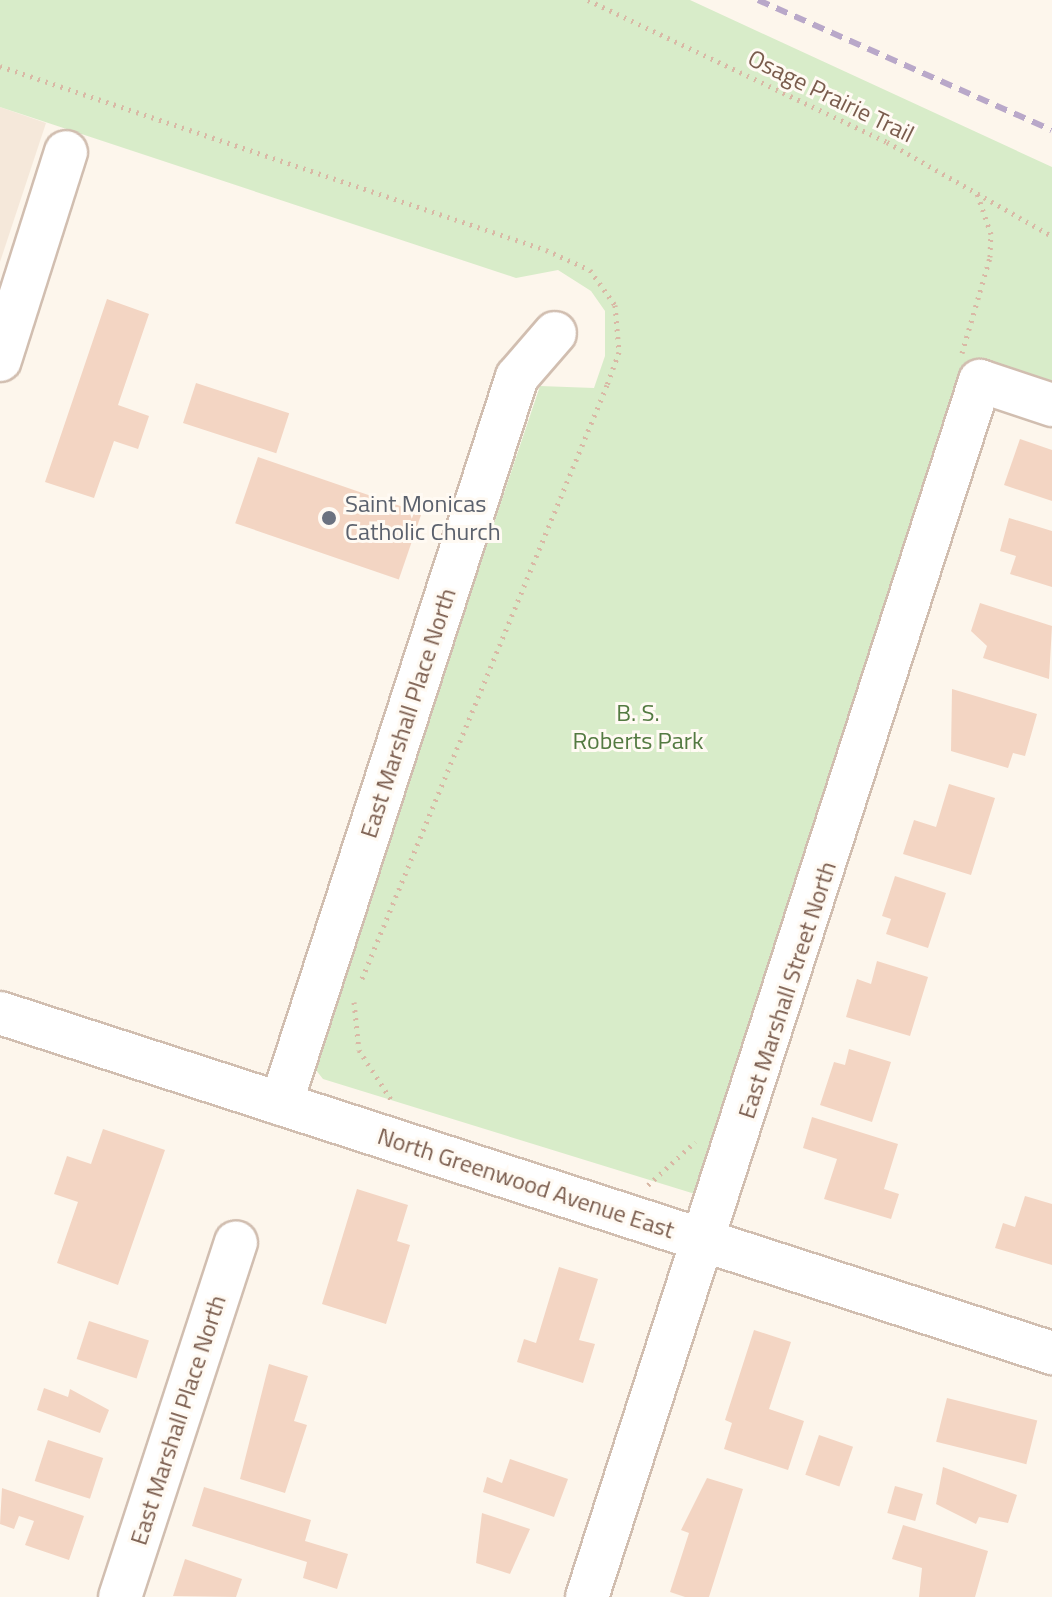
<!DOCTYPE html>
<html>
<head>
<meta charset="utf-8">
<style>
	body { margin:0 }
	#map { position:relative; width:1052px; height:1597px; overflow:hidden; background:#fdf6ec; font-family:"Titillium Web",sans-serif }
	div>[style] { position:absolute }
	.residential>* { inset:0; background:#f5e8da }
	.green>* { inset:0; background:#d8ecc9 }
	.building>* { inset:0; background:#f3d5c3; transform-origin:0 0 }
	.path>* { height:5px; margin-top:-2.5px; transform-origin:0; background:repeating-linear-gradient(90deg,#d9b8a5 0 2px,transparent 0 8px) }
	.roads { filter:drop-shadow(2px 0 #d1beb0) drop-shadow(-2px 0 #d1beb0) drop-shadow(0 2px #d1beb0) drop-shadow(0 -2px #d1beb0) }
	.minor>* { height:42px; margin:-21px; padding:0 21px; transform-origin:21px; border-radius:21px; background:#fff }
	.rail>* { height:6px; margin-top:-3px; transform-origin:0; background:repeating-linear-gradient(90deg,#b9a8c9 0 12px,transparent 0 20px) }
	.dots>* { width:22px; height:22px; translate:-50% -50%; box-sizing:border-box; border:4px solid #fffaf3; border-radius:50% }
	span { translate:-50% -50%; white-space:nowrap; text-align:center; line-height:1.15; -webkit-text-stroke:6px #fffaf3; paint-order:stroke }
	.street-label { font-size:24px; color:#7a5c4d }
	.worship-label { font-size:24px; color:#5b616d }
	.left { translate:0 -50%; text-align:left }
	.park-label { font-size:24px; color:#537a41 }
</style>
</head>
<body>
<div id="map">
	<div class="residential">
		<div style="clip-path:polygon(0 107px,46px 123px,0 262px)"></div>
	</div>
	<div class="green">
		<div style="clip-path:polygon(0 0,690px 0,1052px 167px,1052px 386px,972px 362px,695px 1194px,323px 1079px,312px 1065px,540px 386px,594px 388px,605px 356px,605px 311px,591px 291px,558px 270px,516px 278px,0 107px)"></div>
	</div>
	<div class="building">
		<div style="clip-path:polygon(107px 299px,149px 314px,118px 405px,149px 416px,138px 449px,114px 441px,94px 498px,45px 482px)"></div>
		<div style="left:196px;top:383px;width:98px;height:42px;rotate:18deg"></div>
		<div style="clip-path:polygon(1020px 439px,1052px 450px,1052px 501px,1004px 485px)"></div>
		<div style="left:258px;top:457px;width:173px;height:70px;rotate:19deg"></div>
		<div style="clip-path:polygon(1009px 518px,1052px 531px,1052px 587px,1010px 574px,1016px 556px,1000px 551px)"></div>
		<div style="clip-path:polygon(980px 603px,1052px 626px,1049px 679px,983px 658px,987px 646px,971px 631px)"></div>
		<div style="clip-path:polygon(952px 689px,1037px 714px,1025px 756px,1013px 753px,1008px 768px,951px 751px)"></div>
		<div style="clip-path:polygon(949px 784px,995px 798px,971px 875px,903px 854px,914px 820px,936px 827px)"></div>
		<div style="clip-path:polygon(895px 876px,946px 893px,928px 948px,886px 934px,891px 919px,882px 916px)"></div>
		<div style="clip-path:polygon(877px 961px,928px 977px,910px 1036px,846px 1017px,857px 979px,871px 984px)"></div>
		<div style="clip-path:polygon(849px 1049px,891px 1062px,872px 1122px,820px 1105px,834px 1062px,845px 1065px)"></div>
		<div style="clip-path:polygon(812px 1117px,898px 1144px,884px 1189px,899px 1194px,891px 1219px,824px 1199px,837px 1159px,803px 1148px)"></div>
		<div style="clip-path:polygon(103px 1129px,165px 1150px,118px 1285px,57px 1263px,78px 1202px,54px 1194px,67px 1156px,91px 1164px)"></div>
		<div style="clip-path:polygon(357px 1189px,408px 1205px,397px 1241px,410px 1245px,386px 1324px,322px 1304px)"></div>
		<div style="clip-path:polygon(1025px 1196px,1052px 1204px,1052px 1265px,995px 1248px,1003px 1223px,1015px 1227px)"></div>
		<div style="clip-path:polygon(559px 1267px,598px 1279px,579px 1340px,595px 1344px,583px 1383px,517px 1362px,524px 1339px,536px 1343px)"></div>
		<div style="left:89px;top:1321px;width:63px;height:40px;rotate:18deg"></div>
		<div style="clip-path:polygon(754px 1330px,791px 1342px,769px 1409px,804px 1421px,788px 1470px,724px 1449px,732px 1423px,725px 1420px)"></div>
		<div style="clip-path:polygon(269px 1364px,308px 1376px,294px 1421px,307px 1425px,285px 1493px,240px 1479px)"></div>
		<div style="clip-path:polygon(44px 1388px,68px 1397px,70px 1389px,109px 1410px,100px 1433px,37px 1410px)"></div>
		<div style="left:947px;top:1398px;width:93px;height:45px;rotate:14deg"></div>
		<div style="left:819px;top:1435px;width:36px;height:42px;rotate:19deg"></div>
		<div style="left:48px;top:1440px;width:58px;height:43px;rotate:18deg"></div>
		<div style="clip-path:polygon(510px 1459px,568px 1479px,554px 1517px,483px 1492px,487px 1477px,502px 1483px)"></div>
		<div style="clip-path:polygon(943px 1467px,1017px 1495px,1008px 1523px,979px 1517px,976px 1524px,936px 1504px)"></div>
		<div style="clip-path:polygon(707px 1478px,743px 1489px,709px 1597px,685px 1597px,670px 1592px,689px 1533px,681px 1530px)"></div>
		<div style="left:895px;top:1486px;width:29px;height:28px;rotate:16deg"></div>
		<div style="clip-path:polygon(204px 1487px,311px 1520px,305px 1541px,348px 1554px,337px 1589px,303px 1578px,307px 1562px,192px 1526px)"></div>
		<div style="clip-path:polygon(2px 1488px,84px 1516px,69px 1560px,25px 1545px,34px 1521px,19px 1516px,14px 1529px,0 1524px)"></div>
		<div style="clip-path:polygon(482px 1513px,530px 1529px,510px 1574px,476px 1563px)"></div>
		<div style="clip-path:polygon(903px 1525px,988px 1551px,975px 1597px,919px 1597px,922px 1568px,892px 1559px)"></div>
		<div style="clip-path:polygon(185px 1559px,242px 1579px,236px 1597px,173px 1596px)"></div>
	</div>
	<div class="path">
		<div style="left:588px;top:0;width:331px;rotate:25.4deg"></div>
		<div style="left:887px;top:142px;width:190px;rotate:29.7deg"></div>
		<div style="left:0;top:66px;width:576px;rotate:18.62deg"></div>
		<div style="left:546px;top:250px;width:48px;rotate:24.4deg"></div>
		<div style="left:590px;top:270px;width:43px;rotate:54.5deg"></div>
		<div style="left:615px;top:305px;width:47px;rotate:85.1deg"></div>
		<div style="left:619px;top:352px;width:35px;rotate:110deg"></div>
		<div style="left:607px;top:385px;width:645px;rotate:112.43deg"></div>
		<div style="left:962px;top:353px;width:100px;rotate:-73.7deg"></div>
		<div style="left:990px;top:257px;width:23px;rotate:-88deg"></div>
		<div style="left:991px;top:234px;width:43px;rotate:-108.9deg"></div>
		<div style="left:354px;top:1002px;width:48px;rotate:84.1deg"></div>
		<div style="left:359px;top:1050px;width:61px;rotate:57.1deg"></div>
		<div style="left:648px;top:1185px;width:64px;rotate:-42.5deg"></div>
	</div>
	<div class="roads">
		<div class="minor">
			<div style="left:0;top:360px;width:218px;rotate:-72.4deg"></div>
			<div style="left:0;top:1013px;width:1106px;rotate:17.91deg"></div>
			<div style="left:281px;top:1104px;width:764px;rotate:-72.02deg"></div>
			<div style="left:517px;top:377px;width:58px;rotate:-49.2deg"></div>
			<div style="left:120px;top:1597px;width:373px;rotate:-71.9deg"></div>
			<div style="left:587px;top:1597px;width:1278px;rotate:-72.09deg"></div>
			<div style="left:980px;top:381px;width:76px;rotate:18.4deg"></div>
		</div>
	</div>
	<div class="rail">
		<div style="left:758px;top:0;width:321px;rotate:23.9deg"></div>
	</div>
	<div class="dots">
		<div style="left:329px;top:518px;background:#6b7280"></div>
	</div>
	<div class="street-label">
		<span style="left:831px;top:96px;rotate:26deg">Osage Prairie Trail</span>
		<span style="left:408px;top:713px;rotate:-72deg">East Marshall Place North</span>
		<span style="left:787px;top:990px;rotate:-72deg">East Marshall Street North</span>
		<span style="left:526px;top:1183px;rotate:18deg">North Greenwood Avenue East</span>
		<span style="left:178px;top:1420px;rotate:-72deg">East Marshall Place North</span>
	</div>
	<div class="worship-label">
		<span class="left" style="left:345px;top:518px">Saint Monicas<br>Catholic Church</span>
	</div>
	<div class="park-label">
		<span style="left:638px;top:727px">B. S.<br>Roberts Park</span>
	</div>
</div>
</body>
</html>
